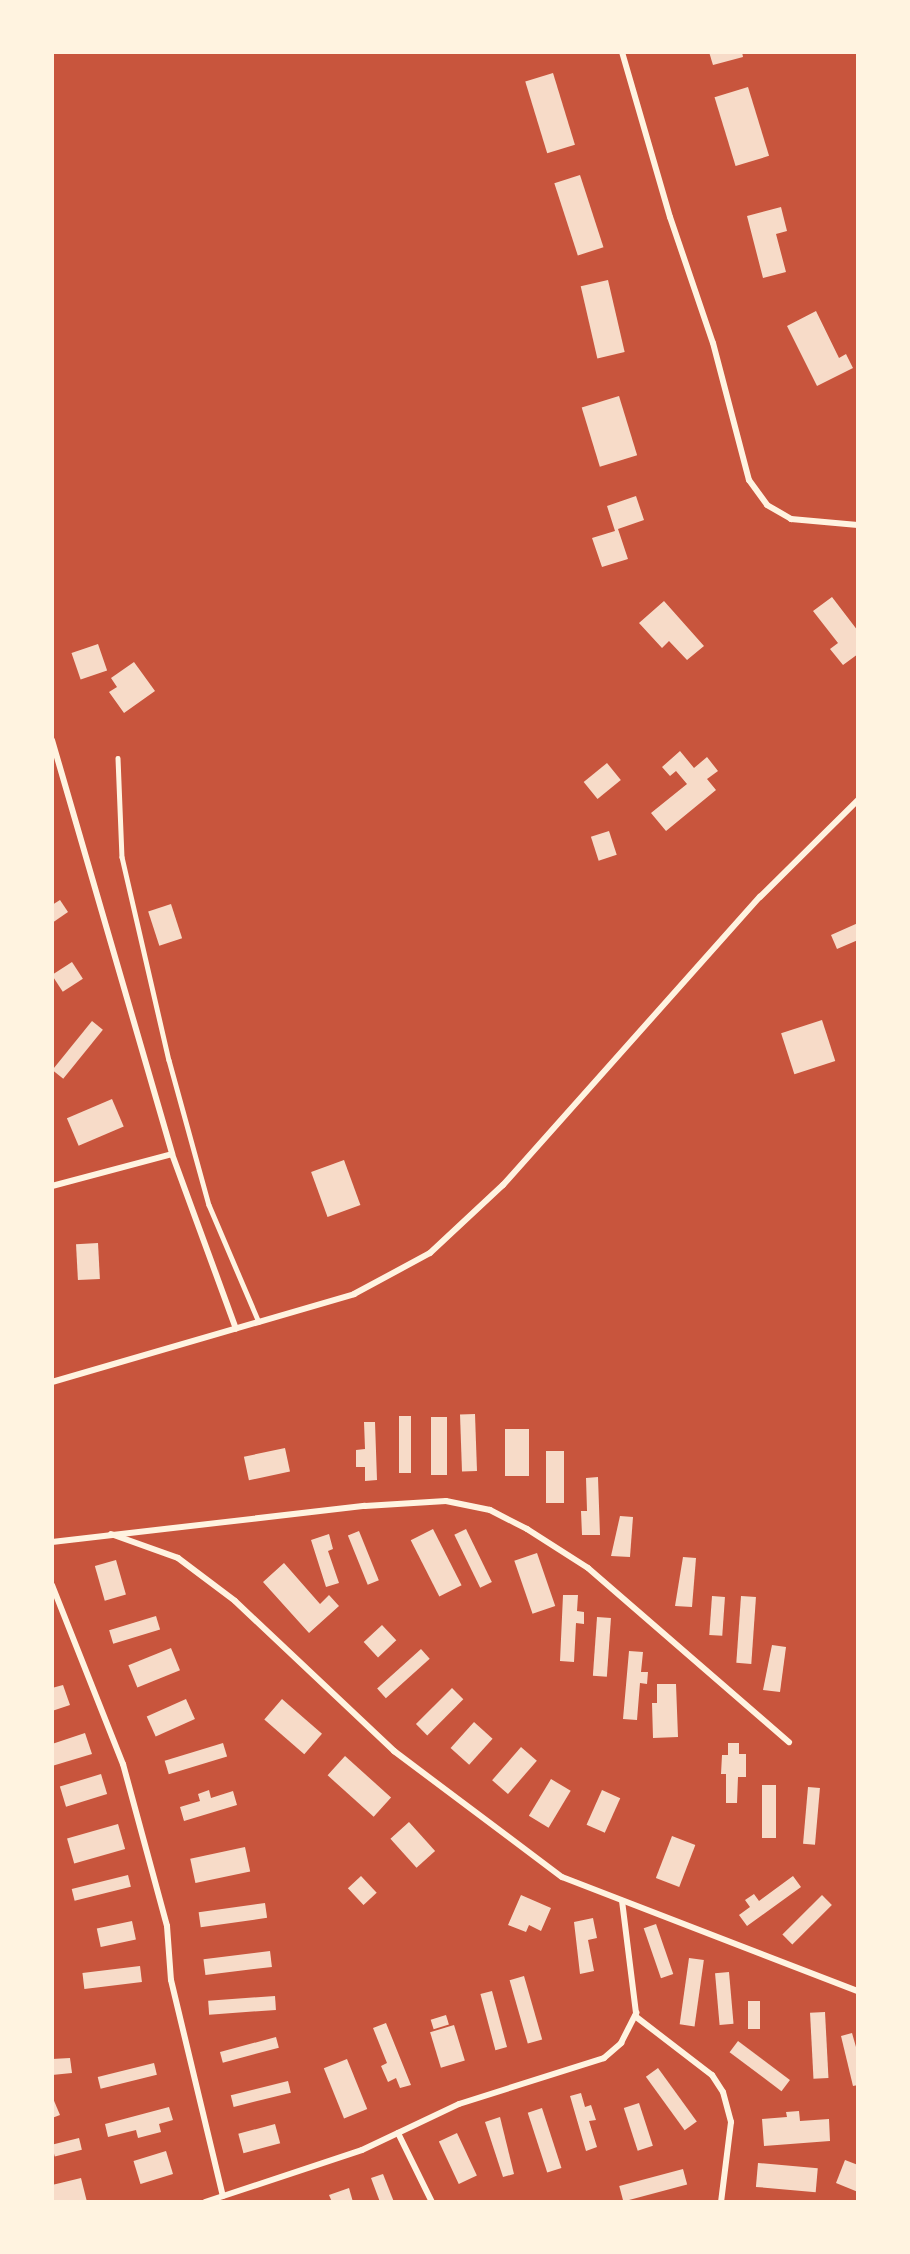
<!DOCTYPE html>
<html>
<head>
<meta charset="utf-8">
<style>
	body { margin:0 }
	#map { position:relative; width:910px; height:2254px; overflow:hidden; background:#c8553d; font-family:"Sofia Sans Condensed",sans-serif }
	div>[style] { position:absolute }
	.building>* { inset:0; background:#f7dbc8; transform-origin:0 0 }
	.service>* { height:4.5px; margin:-2.25px; padding:0 2.25px; transform-origin:2.25px; border-radius:2.25px; background:#fff3e0 }
	.minor>* { height:6px; margin:-3px; padding:0 3px; transform-origin:3px; border-radius:3px; background:#fff3e0 }
	span { translate:-50% -50%; white-space:nowrap; text-align:center; line-height:1.15; -webkit-text-stroke:6px #fff3e0; paint-order:stroke }
	.frame { position:absolute; inset:0; border:54px solid #fff3e0; pointer-events:none }
</style>
</head>
<body>
<div id="map">
	<div class="building">
		<div style="clip-path:polygon(709px 52px,742px 52px,743px 57px,713px 65px)"></div>
		<div style="left:553px;top:73px;width:75px;height:29px;rotate:73deg"></div>
		<div style="left:748px;top:87px;width:72px;height:35px;rotate:73deg"></div>
		<div style="left:580px;top:175px;width:76px;height:27px;rotate:72deg"></div>
		<div style="clip-path:polygon(781px 207px,787px 231px,776px 234px,786px 272px,763px 278px,747px 216px)"></div>
		<div style="left:608px;top:280px;width:74px;height:28px;rotate:77deg"></div>
		<div style="clip-path:polygon(816px 311px,839px 358px,846px 354px,853px 368px,817px 386px,787px 326px)"></div>
		<div style="left:619px;top:396px;width:62px;height:39px;rotate:73deg"></div>
		<div style="clip-path:polygon(636px 496px,644px 520px,618px 529px,628px 559px,602px 567px,592px 538px,615px 531px,607px 506px)"></div>
		<div style="clip-path:polygon(832px 597px,858px 631px,858px 654px,843px 665px,830px 649px,838px 643px,813px 611px)"></div>
		<div style="clip-path:polygon(664px 601px,704px 646px,687px 660px,669px 641px,662px 648px,639px 623px)"></div>
		<div style="left:98px;top:644px;width:28px;height:28px;rotate:71deg"></div>
		<div style="clip-path:polygon(134px 662px,155px 691px,124px 713px,109px 692px,117px 687px,111px 678px)"></div>
		<div style="clip-path:polygon(680px 751px,694px 768px,707px 757px,718px 771px,707px 779px,716px 790px,666px 831px,651px 813px,687px 784px,676px 771px,670px 776px,662px 767px)"></div>
		<div style="left:607px;top:763px;width:22px;height:30px;rotate:51deg"></div>
		<div style="left:609px;top:831px;width:25px;height:19px;rotate:72deg"></div>
		<div style="clip-path:polygon(60px 900px,68px 912px,52px 923px,52px 905px)"></div>
		<div style="left:171px;top:904px;width:36px;height:24px;rotate:72deg"></div>
		<div style="clip-path:polygon(858px 923px,858px 940px,837px 949px,831px 935px)"></div>
		<div style="left:72px;top:962px;width:20px;height:24px;rotate:57deg"></div>
		<div style="left:822px;top:1020px;width:43px;height:43px;rotate:72deg"></div>
		<div style="left:92px;top:1021px;width:14px;height:63px;rotate:39deg"></div>
		<div style="left:112px;top:1099px;width:30px;height:49px;rotate:67deg"></div>
		<div style="left:344px;top:1160px;width:48px;height:35px;rotate:70deg"></div>
		<div style="left:98px;top:1243px;width:36px;height:22px;rotate:87deg"></div>
		<div style="left:475px;top:1414px;width:57px;height:15px;rotate:88deg"></div>
		<div style="left:399px;top:1416px;width:12px;height:57px"></div>
		<div style="left:431px;top:1417px;width:16px;height:58px"></div>
		<div style="clip-path:polygon(364px 1422px,375px 1422px,377px 1480px,365px 1481px,365px 1467px,356px 1467px,356px 1450px,365px 1449px)"></div>
		<div style="left:505px;top:1429px;width:24px;height:47px"></div>
		<div style="left:285px;top:1448px;width:24px;height:42px;rotate:78deg"></div>
		<div style="left:546px;top:1451px;width:18px;height:52px"></div>
		<div style="clip-path:polygon(598px 1477px,600px 1535px,582px 1535px,581px 1511px,587px 1511px,586px 1478px)"></div>
		<div style="clip-path:polygon(620px 1516px,633px 1517px,630px 1557px,611px 1556px)"></div>
		<div style="left:433px;top:1529px;width:63px;height:25px;rotate:63deg"></div>
		<div style="left:466px;top:1529px;width:59px;height:13px;rotate:64deg"></div>
		<div style="left:359px;top:1531px;width:53px;height:12px;rotate:68deg"></div>
		<div style="clip-path:polygon(329px 1534px,333px 1549px,328px 1551px,339px 1583px,326px 1587px,311px 1540px)"></div>
		<div style="left:537px;top:1553px;width:56px;height:24px;rotate:71deg"></div>
		<div style="clip-path:polygon(683px 1557px,696px 1558px,692px 1607px,675px 1606px)"></div>
		<div style="left:116px;top:1560px;width:36px;height:22px;rotate:74deg"></div>
		<div style="clip-path:polygon(284px 1563px,320px 1604px,329px 1595px,339px 1606px,309px 1633px,263px 1582px)"></div>
		<div style="clip-path:polygon(563px 1595px,578px 1595px,577px 1611px,584px 1612px,584px 1624px,576px 1623px,574px 1662px,560px 1661px)"></div>
		<div style="left:712px;top:1596px;width:13px;height:39px;rotate:4deg"></div>
		<div style="left:741px;top:1596px;width:15px;height:67px;rotate:4deg"></div>
		<div style="left:156px;top:1616px;width:14px;height:49px;rotate:73deg"></div>
		<div style="left:597px;top:1617px;width:14px;height:59px;rotate:4deg"></div>
		<div style="left:382px;top:1625px;width:21px;height:25px;rotate:47deg"></div>
		<div style="clip-path:polygon(772px 1645px,786px 1647px,780px 1692px,763px 1690px)"></div>
		<div style="left:171px;top:1648px;width:24px;height:46px;rotate:68deg"></div>
		<div style="left:421px;top:1649px;width:13px;height:59px;rotate:48deg"></div>
		<div style="clip-path:polygon(629px 1651px,643px 1652px,641px 1672px,648px 1672px,647px 1684px,640px 1683px,637px 1720px,623px 1719px)"></div>
		<div style="clip-path:polygon(657px 1684px,676px 1684px,678px 1737px,653px 1738px,652px 1703px,657px 1703px)"></div>
		<div style="clip-path:polygon(63px 1685px,70px 1705px,52px 1711px,52px 1688px)"></div>
		<div style="left:452px;top:1688px;width:16px;height:51px;rotate:45deg"></div>
		<div style="left:186px;top:1699px;width:22px;height:43px;rotate:66deg"></div>
		<div style="left:282px;top:1699px;width:53px;height:27px;rotate:41deg"></div>
		<div style="left:474px;top:1722px;width:25px;height:35px;rotate:42deg"></div>
		<div style="clip-path:polygon(85px 1733px,92px 1754px,52px 1766px,52px 1744px)"></div>
		<div style="left:223px;top:1743px;width:14px;height:61px;rotate:73deg"></div>
		<div style="clip-path:polygon(728px 1743px,739px 1743px,739px 1754px,746px 1754px,746px 1777px,738px 1777px,737px 1803px,726px 1803px,726px 1774px,721px 1774px,722px 1755px,728px 1755px)"></div>
		<div style="left:521px;top:1747px;width:21px;height:44px;rotate:41deg"></div>
		<div style="left:345px;top:1756px;width:62px;height:26px;rotate:42deg"></div>
		<div style="left:101px;top:1774px;width:21px;height:43px;rotate:73deg"></div>
		<div style="left:551px;top:1779px;width:23px;height:43px;rotate:31deg"></div>
		<div style="left:762px;top:1785px;width:14px;height:53px"></div>
		<div style="left:808px;top:1787px;width:12px;height:57px;rotate:5deg"></div>
		<div style="clip-path:polygon(209px 1790px,211px 1798px,233px 1791px,237px 1805px,184px 1821px,180px 1807px,200px 1801px,198px 1794px)"></div>
		<div style="left:602px;top:1790px;width:20px;height:38px;rotate:24deg"></div>
		<div style="left:409px;top:1822px;width:39px;height:25px;rotate:48deg"></div>
		<div style="left:118px;top:1824px;width:26px;height:53px;rotate:74deg"></div>
		<div style="left:672px;top:1836px;width:25px;height:45px;rotate:21deg"></div>
		<div style="left:245px;top:1847px;width:25px;height:56px;rotate:78deg"></div>
		<div style="left:128px;top:1875px;width:12px;height:58px;rotate:76deg"></div>
		<div style="left:361px;top:1876px;width:23px;height:18px;rotate:47deg"></div>
		<div style="clip-path:polygon(793px 1876px,801px 1887px,747px 1926px,739px 1915px,750px 1907px,745px 1900px,754px 1894px,759px 1901px)"></div>
		<div style="clip-path:polygon(521px 1895px,551px 1908px,541px 1931px,529px 1925px,526px 1932px,508px 1925px)"></div>
		<div style="left:822px;top:1895px;width:14px;height:56px;rotate:45deg"></div>
		<div style="left:265px;top:1903px;width:15px;height:67px;rotate:82deg"></div>
		<div style="clip-path:polygon(593px 1918px,597px 1938px,588px 1940px,594px 1971px,580px 1974px,574px 1922px)"></div>
		<div style="left:132px;top:1921px;width:19px;height:36px;rotate:78deg"></div>
		<div style="left:656px;top:1924px;width:53px;height:13px;rotate:71deg"></div>
		<div style="left:270px;top:1951px;width:16px;height:67px;rotate:83deg"></div>
		<div style="left:689px;top:1958px;width:15px;height:67px;rotate:8deg"></div>
		<div style="left:140px;top:1966px;width:16px;height:58px;rotate:83deg"></div>
		<div style="left:729px;top:1972px;width:52px;height:14px;rotate:85deg"></div>
		<div style="left:524px;top:1976px;width:66px;height:15px;rotate:74deg"></div>
		<div style="left:492px;top:1991px;width:58px;height:12px;rotate:75deg"></div>
		<div style="left:275px;top:1996px;width:14px;height:67px;rotate:86deg"></div>
		<div style="left:748px;top:2001px;width:12px;height:28px"></div>
		<div style="left:825px;top:2012px;width:66px;height:15px;rotate:87deg"></div>
		<div style="left:446px;top:2015px;width:10px;height:16px;rotate:73deg"></div>
		<div style="clip-path:polygon(386px 2023px,411px 2085px,400px 2088px,396px 2078px,388px 2082px,381px 2066px,387px 2063px,373px 2028px)"></div>
		<div style="left:454px;top:2025px;width:37px;height:25px;rotate:73deg"></div>
		<div style="clip-path:polygon(852px 2033px,858px 2054px,858px 2085px,853px 2086px,841px 2036px)"></div>
		<div style="left:276px;top:2037px;width:11px;height:58px;rotate:75deg"></div>
		<div style="left:738px;top:2041px;width:65px;height:14px;rotate:37deg"></div>
		<div style="clip-path:polygon(70px 2058px,72px 2073px,52px 2075px,52px 2059px)"></div>
		<div style="left:347px;top:2059px;width:54px;height:25px;rotate:68deg"></div>
		<div style="left:154px;top:2063px;width:12px;height:58px;rotate:76deg"></div>
		<div style="left:658px;top:2068px;width:66px;height:15px;rotate:54deg"></div>
		<div style="left:288px;top:2081px;width:12px;height:59px;rotate:76deg"></div>
		<div style="clip-path:polygon(581px 2093px,585px 2107px,591px 2105px,596px 2120px,589px 2121px,597px 2147px,586px 2151px,570px 2096px)"></div>
		<div style="clip-path:polygon(52px 2096px,60px 2115px,52px 2118px)"></div>
		<div style="left:639px;top:2103px;width:45px;height:16px;rotate:72deg"></div>
		<div style="clip-path:polygon(169px 2107px,173px 2120px,159px 2124px,161px 2132px,138px 2138px,136px 2130px,108px 2137px,105px 2124px)"></div>
		<div style="left:542px;top:2108px;width:63px;height:15px;rotate:72deg"></div>
		<div style="clip-path:polygon(799px 2111px,800px 2121px,829px 2119px,830px 2141px,764px 2146px,762px 2119px,787px 2117px,786px 2112px)"></div>
		<div style="clip-path:polygon(500px 2117px,514px 2174px,503px 2177px,485px 2122px)"></div>
		<div style="left:275px;top:2124px;width:20px;height:38px;rotate:75deg"></div>
		<div style="left:457px;top:2133px;width:47px;height:20px;rotate:65deg"></div>
		<div style="left:79px;top:2138px;width:12px;height:28px;rotate:76deg"></div>
		<div style="left:166px;top:2151px;width:24px;height:34px;rotate:73deg"></div>
		<div style="clip-path:polygon(845px 2160px,858px 2165px,858px 2192px,836px 2183px)"></div>
		<div style="left:758px;top:2163px;width:60px;height:24px;rotate:5deg"></div>
		<div style="left:683px;top:2169px;width:16px;height:66px;rotate:75deg"></div>
		<div style="clip-path:polygon(383px 2174px,394px 2202px,380px 2202px,371px 2178px)"></div>
		<div style="clip-path:polygon(81px 2178px,87px 2202px,52px 2202px,52px 2185px)"></div>
		<div style="clip-path:polygon(349px 2188px,353px 2202px,332px 2202px,329px 2195px)"></div>
	</div>
	<div class="service">
		<div style="left:118px;top:758px;width:99px;rotate:87.7deg"></div>
		<div style="left:122px;top:857px;width:208px;rotate:77deg"></div>
		<div style="left:169px;top:1060px;width:150px;rotate:74.6deg"></div>
		<div style="left:209px;top:1205px;width:127px;rotate:66.9deg"></div>
	</div>
	<div class="minor">
		<div style="left:622px;top:52px;width:172px;rotate:73.8deg"></div>
		<div style="left:670px;top:217px;width:133px;rotate:71.2deg"></div>
		<div style="left:713px;top:343px;width:142px;rotate:75.3deg"></div>
		<div style="left:749px;top:480px;width:31px;rotate:54deg"></div>
		<div style="left:767px;top:505px;width:28px;rotate:30deg"></div>
		<div style="left:791px;top:519px;width:67px;rotate:5.1deg"></div>
		<div style="left:52px;top:740px;width:431px;rotate:73.8deg"></div>
		<div style="left:172px;top:1154px;width:186px;rotate:69.9deg"></div>
		<div style="left:52px;top:1186px;width:124px;rotate:-14.9deg"></div>
		<div style="left:52px;top:1382px;width:315px;rotate:-16.2deg"></div>
		<div style="left:354px;top:1294px;width:86px;rotate:-28.3deg"></div>
		<div style="left:430px;top:1253px;width:100px;rotate:-43deg"></div>
		<div style="left:503px;top:1185px;width:386px;rotate:-48.3deg"></div>
		<div style="left:760px;top:897px;width:138px;rotate:-44.7deg"></div>
		<div style="left:111px;top:1534px;width:71px;rotate:19.7deg"></div>
		<div style="left:178px;top:1558px;width:71px;rotate:37deg"></div>
		<div style="left:235px;top:1601px;width:219px;rotate:43.3deg"></div>
		<div style="left:394px;top:1751px;width:210px;rotate:36.9deg"></div>
		<div style="left:562px;top:1877px;width:317px;rotate:21.1deg"></div>
		<div style="left:52px;top:1542px;width:315px;rotate:-6.6deg"></div>
		<div style="left:365px;top:1506px;width:81px;rotate:-3.5deg"></div>
		<div style="left:446px;top:1501px;width:45px;rotate:11.6deg"></div>
		<div style="left:490px;top:1510px;width:42px;rotate:27.2deg"></div>
		<div style="left:527px;top:1529px;width:72px;rotate:32.6deg"></div>
		<div style="left:588px;top:1568px;width:266px;rotate:40.9deg"></div>
		<div style="left:52px;top:1585px;width:193px;rotate:68.4deg"></div>
		<div style="left:123px;top:1764px;width:168px;rotate:74.8deg"></div>
		<div style="left:167px;top:1926px;width:54px;rotate:85.8deg"></div>
		<div style="left:171px;top:1980px;width:222px;rotate:76.5deg"></div>
		<div style="left:635px;top:2016px;width:97px;rotate:37.5deg"></div>
		<div style="left:712px;top:2075px;width:20px;rotate:57deg"></div>
		<div style="left:723px;top:2092px;width:31px;rotate:75deg"></div>
		<div style="left:731px;top:2122px;width:81px;rotate:97.1deg"></div>
		<div style="left:398px;top:2133px;width:77px;rotate:63.8deg"></div>
		<div style="left:205px;top:2202px;width:165px;rotate:-18.3deg"></div>
		<div style="left:362px;top:2150px;width:107px;rotate:-25.4deg"></div>
		<div style="left:459px;top:2104px;width:152px;rotate:-17.6deg"></div>
		<div style="left:604px;top:2058px;width:23px;rotate:-41deg"></div>
		<div style="left:621px;top:2043px;width:34px;rotate:-63deg"></div>
		<div style="left:636px;top:2013px;width:113px;rotate:-97.1deg"></div>
	</div>
	<div class="frame"></div>
</div>
</body>
</html>
